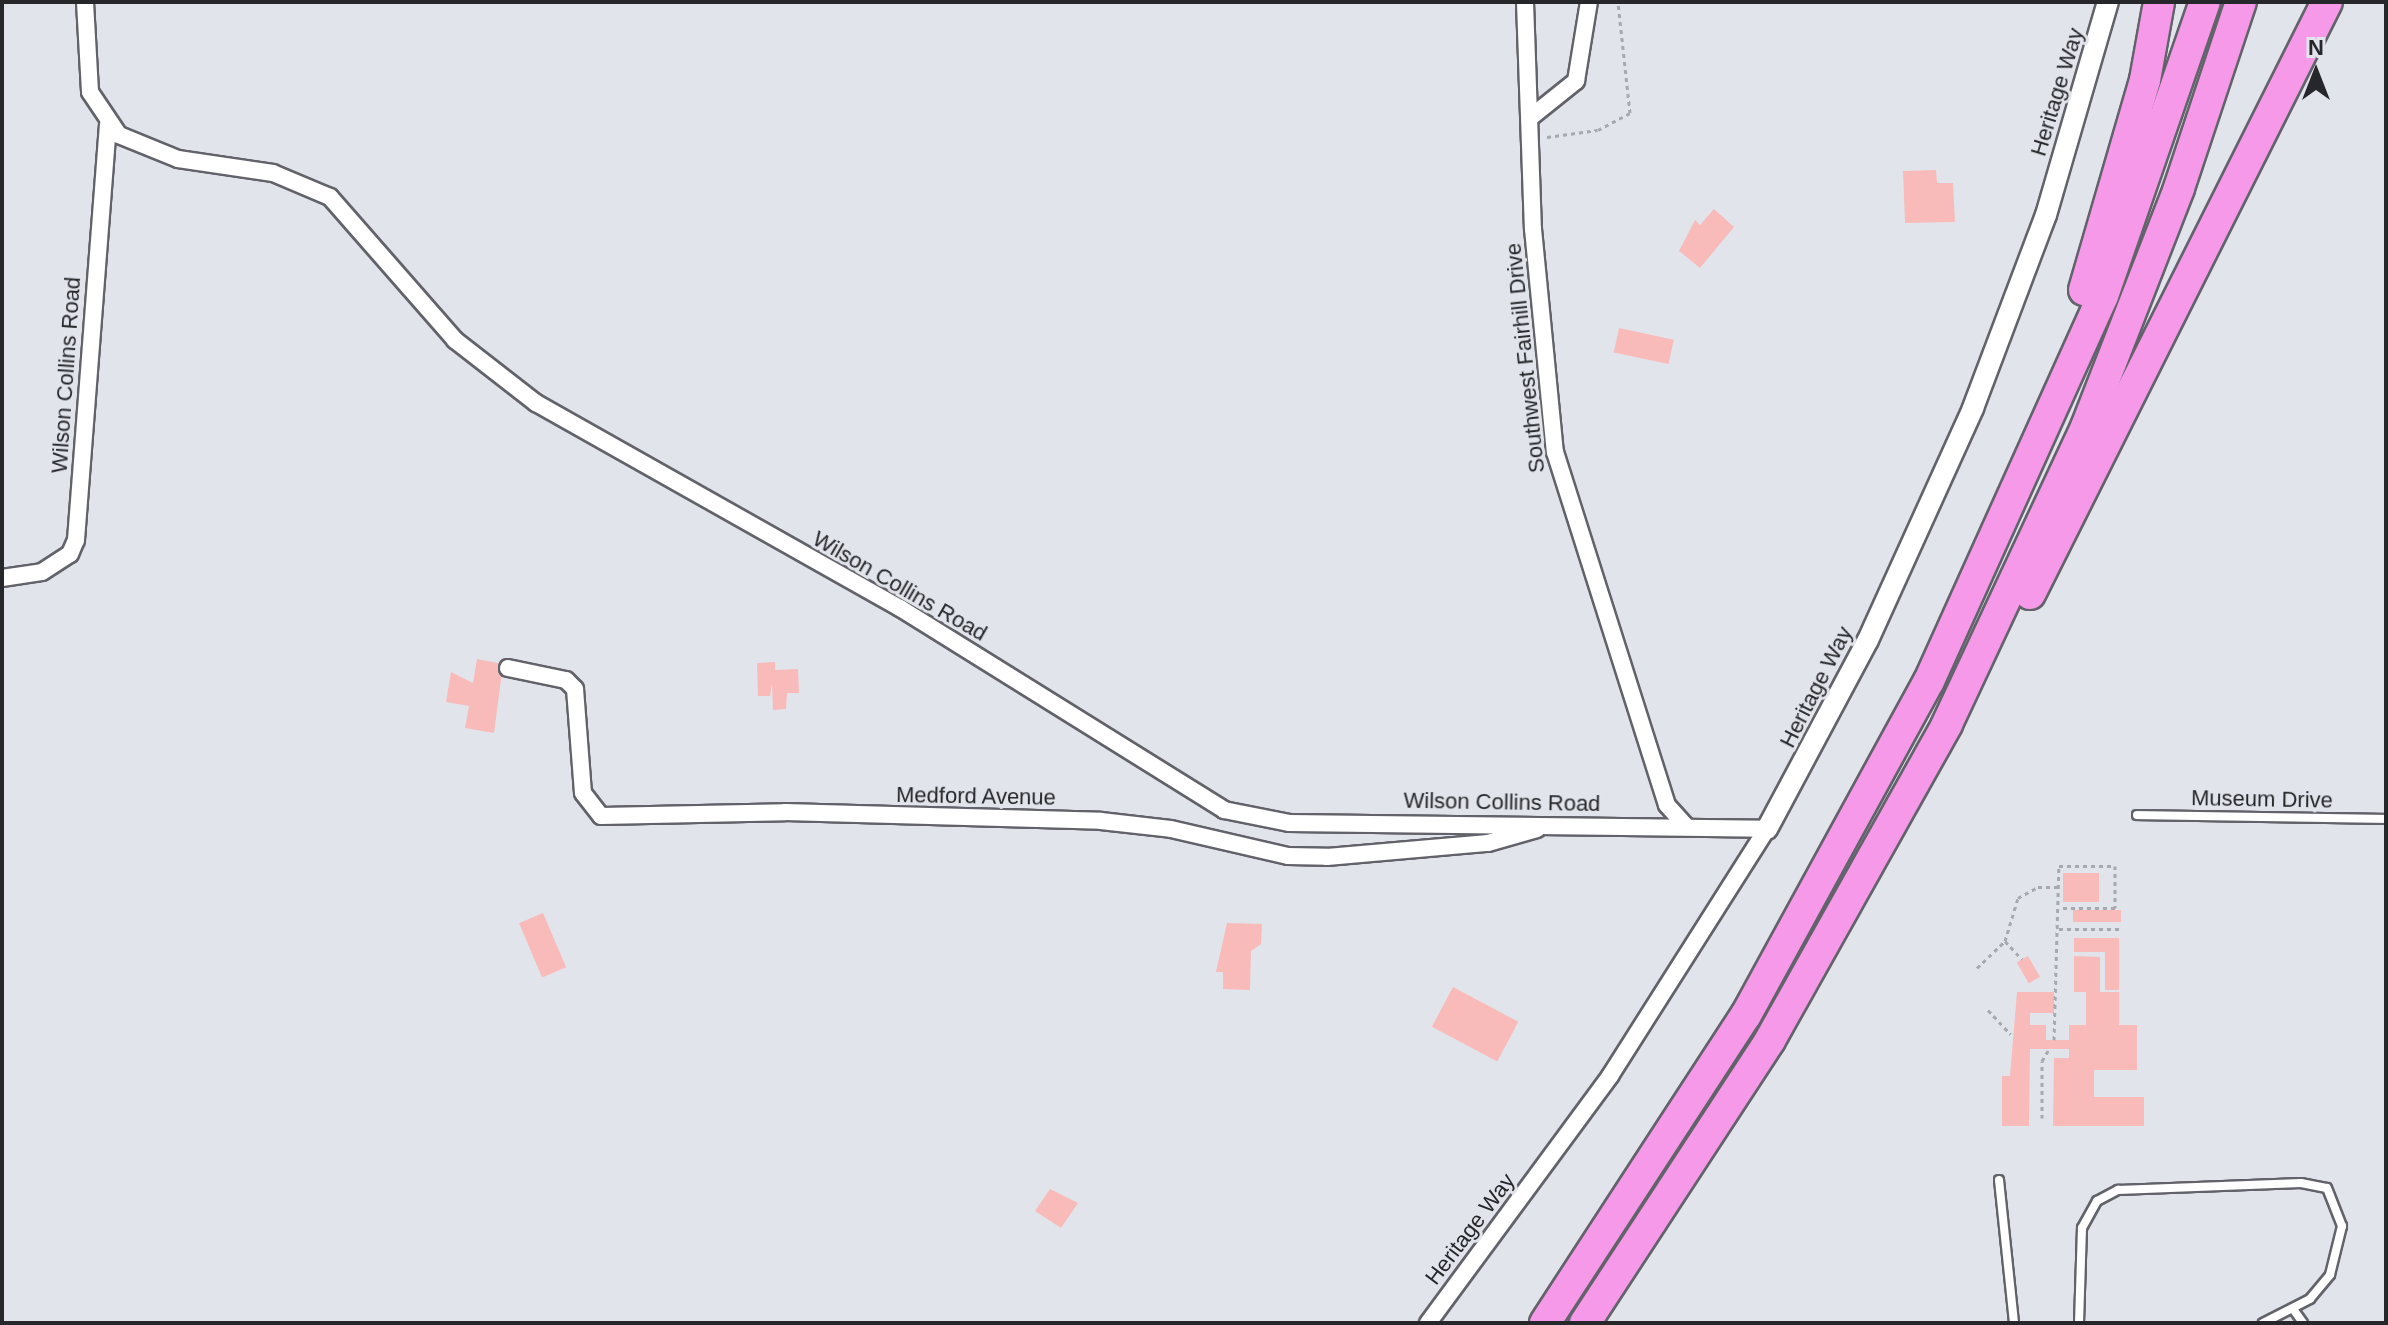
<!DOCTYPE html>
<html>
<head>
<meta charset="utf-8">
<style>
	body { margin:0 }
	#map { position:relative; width:2388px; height:1325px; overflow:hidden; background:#e2e4ec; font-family:Arial,sans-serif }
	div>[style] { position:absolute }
	.building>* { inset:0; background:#f8bbb9; transform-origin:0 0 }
	.path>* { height:3px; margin-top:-1.5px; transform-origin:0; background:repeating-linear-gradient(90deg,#a7a9af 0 4px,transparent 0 8px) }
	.roads { filter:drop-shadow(2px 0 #62636a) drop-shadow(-2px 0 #62636a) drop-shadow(0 2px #62636a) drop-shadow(0 -2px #62636a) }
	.service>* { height:8px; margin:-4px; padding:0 4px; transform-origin:4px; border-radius:4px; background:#fff }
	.minor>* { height:16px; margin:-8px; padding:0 8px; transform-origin:8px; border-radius:8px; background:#fff }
	.tertiary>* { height:20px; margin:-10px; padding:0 10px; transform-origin:10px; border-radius:10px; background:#fff }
	.motorway>* { height:30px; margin:-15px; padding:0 15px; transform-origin:15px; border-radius:15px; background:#f699e9 }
	span { translate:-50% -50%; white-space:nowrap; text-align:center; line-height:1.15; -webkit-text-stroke:6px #e2e4ec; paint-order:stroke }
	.street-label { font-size:22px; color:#26272a }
	.frame { position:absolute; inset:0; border:4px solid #26272a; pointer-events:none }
	.north { position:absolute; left:2276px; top:32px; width:80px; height:80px; -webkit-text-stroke:6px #e2e4ec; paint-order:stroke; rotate:0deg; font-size:22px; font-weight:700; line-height:32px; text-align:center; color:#26272a }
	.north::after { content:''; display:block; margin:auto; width:28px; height:36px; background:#26272a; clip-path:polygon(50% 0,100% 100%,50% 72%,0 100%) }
</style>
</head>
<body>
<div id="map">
	<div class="building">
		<div style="clip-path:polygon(1936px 170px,1937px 183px,1953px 183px,1955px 222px,1905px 223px,1903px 171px)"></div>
		<div style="clip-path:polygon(1714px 209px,1734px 227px,1700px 268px,1679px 251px,1695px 220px,1700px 225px)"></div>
		<div style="left:1619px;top:328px;width:56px;height:25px;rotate:12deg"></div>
		<div style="clip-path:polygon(477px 659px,503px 664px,494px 733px,465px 728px,469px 706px,446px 702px,451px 672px,473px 683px)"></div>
		<div style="clip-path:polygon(775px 662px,775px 670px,798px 669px,799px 693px,787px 693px,786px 709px,773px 710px,772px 683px,770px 696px,758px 696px,757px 663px)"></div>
		<div style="left:2063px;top:873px;width:36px;height:29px"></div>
		<div style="left:2121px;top:910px;width:12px;height:48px;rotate:90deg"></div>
		<div style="left:543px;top:913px;width:59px;height:26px;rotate:67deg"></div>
		<div style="clip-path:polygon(1227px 923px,1262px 924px,1261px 944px,1251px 951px,1250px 990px,1223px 989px,1223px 972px,1216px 972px)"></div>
		<div style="clip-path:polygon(2074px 938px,2119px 938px,2119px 990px,2105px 990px,2105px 952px,2074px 952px)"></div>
		<div style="left:2028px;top:956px;width:24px;height:13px;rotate:60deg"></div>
		<div style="clip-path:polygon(2074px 956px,2100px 957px,2100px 992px,2119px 992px,2119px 1025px,2137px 1025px,2137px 1070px,2094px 1070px,2094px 1097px,2144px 1097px,2144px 1126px,2053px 1126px,2054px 1058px,2069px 1058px,2069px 1049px,2030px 1049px,2029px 1126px,2002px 1126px,2002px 1076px,2010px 1076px,2017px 992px,2054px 992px,2054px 1013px,2030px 1013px,2030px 1025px,2046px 1025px,2046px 1040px,2069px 1040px,2069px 1025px,2086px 1025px,2086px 992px,2074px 992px)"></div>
		<div style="left:1453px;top:987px;width:74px;height:45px;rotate:28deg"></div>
		<div style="clip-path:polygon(1050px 1189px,1078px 1203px,1061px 1228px,1035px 1211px)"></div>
	</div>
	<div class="path">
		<div style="left:1547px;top:137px;width:51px;rotate:-7.8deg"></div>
		<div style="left:1598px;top:130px;width:36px;rotate:-28deg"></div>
		<div style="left:1630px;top:113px;width:112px;rotate:-96.2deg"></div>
		<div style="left:2059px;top:929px;width:61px"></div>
		<div style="left:2005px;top:941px;width:25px;rotate:47deg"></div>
		<div style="left:1977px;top:968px;width:39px;rotate:-44deg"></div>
		<div style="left:2005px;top:941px;width:45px;rotate:-73.2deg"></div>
		<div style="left:2018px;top:898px;width:23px;rotate:-29deg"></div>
		<div style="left:2038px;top:887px;width:21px"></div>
		<div style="left:1988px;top:1010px;width:33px;rotate:47deg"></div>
		<div style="left:2054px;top:1040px;width:174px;rotate:-88.4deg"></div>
		<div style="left:2059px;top:866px;width:56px"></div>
		<div style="left:2115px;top:866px;width:42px;rotate:90deg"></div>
		<div style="left:2115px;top:908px;width:56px;rotate:180deg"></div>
		<div style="left:2042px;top:1118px;width:57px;rotate:-90deg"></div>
		<div style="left:2042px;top:1061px;width:14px;rotate:-60deg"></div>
	</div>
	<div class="roads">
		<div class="service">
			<div style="left:2137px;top:815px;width:249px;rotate:0.9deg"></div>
			<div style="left:1999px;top:1180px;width:144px;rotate:84deg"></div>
			<div style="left:2293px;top:1309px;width:17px;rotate:54deg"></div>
			<div style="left:2079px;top:1323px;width:95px;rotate:-88.2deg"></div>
			<div style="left:2082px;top:1228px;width:31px;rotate:-61deg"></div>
			<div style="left:2097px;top:1201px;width:24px;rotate:-28deg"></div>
			<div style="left:2118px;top:1190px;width:183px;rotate:-2.2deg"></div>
			<div style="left:2301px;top:1183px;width:26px;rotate:11deg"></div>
			<div style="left:2327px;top:1188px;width:41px;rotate:68.5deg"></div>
			<div style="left:2342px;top:1226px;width:50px;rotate:103.8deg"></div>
			<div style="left:2330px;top:1275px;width:31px;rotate:130deg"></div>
			<div style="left:2310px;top:1299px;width:53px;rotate:152.9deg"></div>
		</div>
		<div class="minor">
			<div style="left:85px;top:2px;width:90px;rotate:86.8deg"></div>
			<div style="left:90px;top:92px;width:52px;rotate:56deg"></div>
			<div style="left:119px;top:135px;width:64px;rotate:22.1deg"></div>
			<div style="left:178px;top:159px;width:96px;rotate:8.4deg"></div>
			<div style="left:273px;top:173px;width:62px;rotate:22.8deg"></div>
			<div style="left:330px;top:197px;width:190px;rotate:48.8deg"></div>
			<div style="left:455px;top:340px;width:103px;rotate:37.9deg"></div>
			<div style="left:536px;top:403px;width:418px;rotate:29.4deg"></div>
			<div style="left:900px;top:608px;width:382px;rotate:31.9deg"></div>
			<div style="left:1224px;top:810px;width:66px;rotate:11.3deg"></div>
			<div style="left:1289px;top:823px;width:478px;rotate:0.7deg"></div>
			<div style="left:1525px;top:2px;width:227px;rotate:88deg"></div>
			<div style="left:1533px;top:229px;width:224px;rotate:84.4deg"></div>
			<div style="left:1555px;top:452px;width:370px;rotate:72.4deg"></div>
			<div style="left:1667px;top:805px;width:30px;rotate:48deg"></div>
			<div style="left:1531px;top:117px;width:58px;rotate:-38.7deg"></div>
			<div style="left:1576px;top:81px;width:80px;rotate:-80.7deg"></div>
			<div style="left:2px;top:578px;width:40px;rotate:-8.5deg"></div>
			<div style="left:42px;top:572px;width:33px;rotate:-33deg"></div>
			<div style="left:70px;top:554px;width:15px;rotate:-67deg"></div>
			<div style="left:76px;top:540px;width:417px;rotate:-85.6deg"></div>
			<div style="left:508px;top:668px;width:59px;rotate:11.7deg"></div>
			<div style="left:566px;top:680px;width:13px;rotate:45deg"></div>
			<div style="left:575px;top:689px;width:104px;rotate:85.6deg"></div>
			<div style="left:583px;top:793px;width:29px;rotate:52deg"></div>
			<div style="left:601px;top:816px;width:184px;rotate:-1.2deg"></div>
			<div style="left:785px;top:812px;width:316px;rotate:1.6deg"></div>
			<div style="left:1101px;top:821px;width:70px;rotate:6.5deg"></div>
			<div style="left:1171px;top:829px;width:120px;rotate:13deg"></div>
			<div style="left:1288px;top:856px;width:39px;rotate:1deg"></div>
			<div style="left:1327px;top:857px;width:162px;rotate:-5deg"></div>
			<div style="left:1488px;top:843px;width:51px;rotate:-15.9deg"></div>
			<div style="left:1428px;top:1323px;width:307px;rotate:-53.6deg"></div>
			<div style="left:1610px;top:1076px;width:293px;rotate:-57.6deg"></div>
		</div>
		<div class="tertiary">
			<div style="left:1767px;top:829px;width:214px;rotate:-61.9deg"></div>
			<div style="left:1868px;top:640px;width:255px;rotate:-65.6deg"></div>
			<div style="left:1973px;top:408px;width:206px;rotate:-69.3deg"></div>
			<div style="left:2046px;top:215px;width:222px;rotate:-73.8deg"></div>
		</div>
		<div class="motorway">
			<div style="left:2084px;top:290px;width:219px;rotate:-73.8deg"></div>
			<div style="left:2145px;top:80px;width:79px;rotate:-79.8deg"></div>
			<div style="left:2030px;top:594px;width:662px;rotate:-63.36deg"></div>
			<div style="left:1545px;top:1323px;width:368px;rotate:-56.9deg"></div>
			<div style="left:1746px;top:1015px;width:381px;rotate:-61.3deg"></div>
			<div style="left:1929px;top:681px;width:422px;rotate:-65.7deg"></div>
			<div style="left:2103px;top:296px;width:311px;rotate:-70.9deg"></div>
			<div style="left:1585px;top:1323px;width:338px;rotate:-56.8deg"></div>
			<div style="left:1770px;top:1040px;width:362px;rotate:-60.7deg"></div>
			<div style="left:1947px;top:724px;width:328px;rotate:-64.9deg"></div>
			<div style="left:2086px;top:427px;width:256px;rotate:-68.7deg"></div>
			<div style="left:2179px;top:188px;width:196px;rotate:-71.6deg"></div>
		</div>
	</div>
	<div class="street-label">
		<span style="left:2057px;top:92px;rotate:-73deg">Heritage Way</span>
		<span style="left:1525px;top:358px;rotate:-96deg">Southwest Fairhill Drive</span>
		<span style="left:66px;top:375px;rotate:-86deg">Wilson Collins Road</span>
		<span style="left:900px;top:586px;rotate:30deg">Wilson Collins Road</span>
		<span style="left:1816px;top:687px;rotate:-63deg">Heritage Way</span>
		<span style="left:976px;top:796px;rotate:1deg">Medford Avenue</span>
		<span style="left:2262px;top:799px;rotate:1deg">Museum Drive</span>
		<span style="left:1502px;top:802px;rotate:1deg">Wilson Collins Road</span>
		<span style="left:1470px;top:1229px;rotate:-53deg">Heritage Way</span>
	</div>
	<div class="frame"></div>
	<div class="north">N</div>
</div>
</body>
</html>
